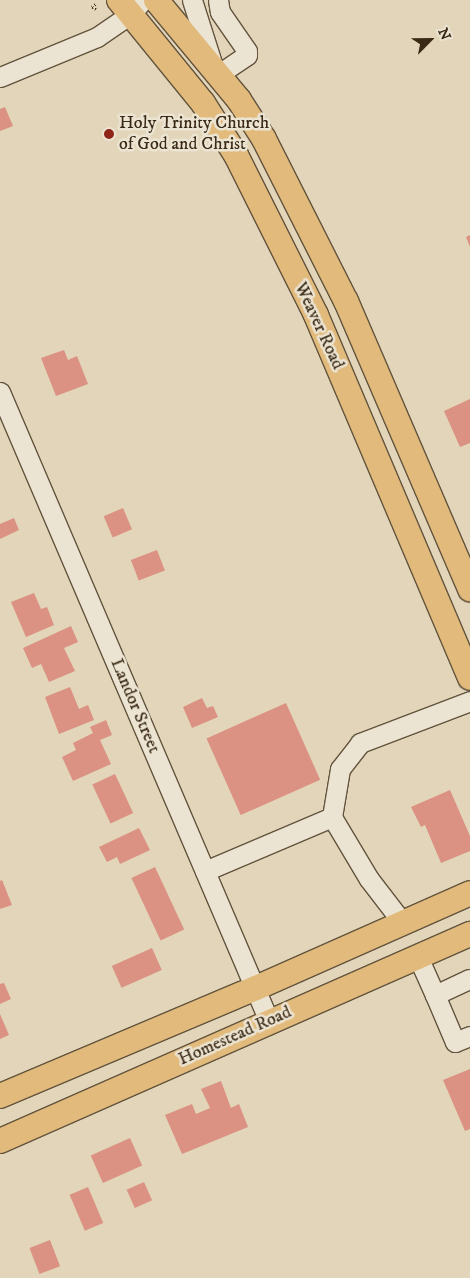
<!DOCTYPE html>
<html>
<head>
<meta charset="utf-8">
<style>
	body { margin:0 }
	#map { position:relative; width:470px; height:1278px; overflow:hidden; background:#e2d5b9; font-family:"IM FELL DW Pica",serif }
	div>[style] { position:absolute }
	.building>* { inset:0; background:#db9282; transform-origin:0 0 }
	.path>* { height:3px; margin-top:-1.5px; transform-origin:0; background:repeating-linear-gradient(90deg,#392915 0 1px,transparent 0 3.5px) }
	.roads { filter:drop-shadow(1px 0 #63543e) drop-shadow(-1px 0 #63543e) drop-shadow(0 1px #63543e) drop-shadow(0 -1px #63543e) }
	.minor>* { height:19px; margin:-9.5px; padding:0 9.5px; transform-origin:9.5px; border-radius:9.5px; background:#ece4d2 }
	.major>* { height:24px; margin:-12px; padding:0 12px; transform-origin:12px; border-radius:12px; background:#e1ba7c }
	.dots>* { width:14px; height:14px; translate:-50% -50%; box-sizing:border-box; border:2px solid #ece4d2; border-radius:50% }
	span { translate:-50% -50%; white-space:nowrap; text-align:center; line-height:1.15; -webkit-text-stroke:5px #ece4d2; paint-order:stroke }
	.poi-label { font-size:18px; color:#392915 }
	.left { translate:0 -50%; text-align:left }
	.street-label { font-size:18px; color:#392915 }
	.north { position:absolute; left:405px; top:15px; width:50px; height:50px; -webkit-text-stroke:4px #ece4d2; paint-order:stroke; rotate:67deg; font-size:14px; font-weight:700; line-height:20px; text-align:center; color:#392915 }
	.north::after { content:''; display:block; margin:auto; width:18px; height:22px; background:#392915; clip-path:polygon(50% 0,100% 100%,50% 72%,0 100%) }
</style>
</head>
<body>
<div id="map">
	<div class="building">
		<div style="clip-path:polygon(5px 107px,13px 126px,0 131px,0 109px)"></div>
		<div style="clip-path:polygon(470px 235px,470px 247px,466px 237px)"></div>
		<div style="clip-path:polygon(64px 350px,68px 360px,77px 356px,88px 384px,56px 396px,41px 358px)"></div>
		<div style="clip-path:polygon(470px 399px,470px 443px,460px 447px,444px 411px)"></div>
		<div style="left:123px;top:508px;width:23px;height:21px;rotate:67deg"></div>
		<div style="clip-path:polygon(14px 518px,19px 530px,0 539px,0 524px)"></div>
		<div style="left:157px;top:550px;width:22px;height:28px;rotate:69deg"></div>
		<div style="clip-path:polygon(34px 593px,41px 609px,47px 607px,54px 625px,26px 637px,11px 602px)"></div>
		<div style="clip-path:polygon(71px 626px,78px 642px,64px 648px,75px 671px,49px 682px,41px 664px,32px 668px,23px 648px)"></div>
		<div style="clip-path:polygon(70px 687px,79px 709px,88px 705px,94px 720px,59px 734px,45px 697px)"></div>
		<div style="clip-path:polygon(202px 698px,207px 708px,213px 706px,218px 717px,192px 728px,183px 707px)"></div>
		<div style="left:286px;top:703px;width:84px;height:87px;rotate:66deg"></div>
		<div style="clip-path:polygon(106px 720px,112px 735px,100px 740px,111px 764px,73px 781px,62px 757px,76px 750px,73px 743px,93px 733px,90px 727px)"></div>
		<div style="left:115px;top:774px;width:43px;height:25px;rotate:65deg"></div>
		<div style="clip-path:polygon(450px 790px,470px 836px,470px 851px,441px 863px,425px 825px,421px 827px,411px 807px)"></div>
		<div style="clip-path:polygon(139px 828px,150px 850px,120px 864px,117px 857px,107px 862px,99px 847px)"></div>
		<div style="left:155px;top:867px;width:69px;height:26px;rotate:65deg"></div>
		<div style="clip-path:polygon(2px 880px,12px 905px,0 909px,0 881px)"></div>
		<div style="left:152px;top:948px;width:24px;height:44px;rotate:66deg"></div>
		<div style="clip-path:polygon(4px 983px,11px 999px,0 1004px,0 984px)"></div>
		<div style="clip-path:polygon(0 1014px,9px 1035px,0 1039px)"></div>
		<div style="clip-path:polygon(470px 1069px,470px 1129px,465px 1131px,443px 1080px)"></div>
		<div style="clip-path:polygon(221px 1081px,231px 1108px,239px 1104px,248px 1127px,182px 1154px,165px 1115px,192px 1104px,196px 1114px,210px 1108px,201px 1089px)"></div>
		<div style="left:130px;top:1138px;width:30px;height:43px;rotate:66deg"></div>
		<div style="left:144px;top:1182px;width:20px;height:19px;rotate:66deg"></div>
		<div style="left:88px;top:1187px;width:39px;height:20px;rotate:67deg"></div>
		<div style="left:50px;top:1240px;width:28px;height:22px;rotate:69deg"></div>
	</div>
	<div class="path">
		<div style="left:96px;top:9px;width:4px;rotate:-153deg"></div>
		<div style="left:92px;top:7px;width:5px;rotate:-37deg"></div>
	</div>
	<div class="roads">
		<div class="minor">
			<div style="left:192px;top:0;width:66px;rotate:72.4deg"></div>
			<div style="left:218px;top:0;width:12px;rotate:81deg"></div>
			<div style="left:220px;top:12px;width:47px;rotate:55.3deg"></div>
			<div style="left:247px;top:51px;width:4px;rotate:90deg"></div>
			<div style="left:247px;top:55px;width:34px;rotate:146deg"></div>
			<div style="left:0;top:77px;width:105px;rotate:-22.4deg"></div>
			<div style="left:97px;top:37px;width:42px;rotate:-34.4deg"></div>
			<div style="left:132px;top:13px;width:17px;rotate:-50deg"></div>
			<div style="left:0;top:392px;width:684px;rotate:66.85deg"></div>
			<div style="left:332px;top:817px;width:72px;rotate:59.2deg"></div>
			<div style="left:369px;top:879px;width:54px;rotate:52.5deg"></div>
			<div style="left:205px;top:871px;width:138px;rotate:-23deg"></div>
			<div style="left:332px;top:817px;width:49px;rotate:-80.5deg"></div>
			<div style="left:340px;top:769px;width:33px;rotate:-52deg"></div>
			<div style="left:360px;top:743px;width:118px;rotate:-20.9deg"></div>
			<div style="left:418px;top:957px;width:42px;rotate:65.9deg"></div>
			<div style="left:435px;top:995px;width:38px;rotate:-25deg"></div>
			<div style="left:435px;top:995px;width:51px;rotate:66.9deg"></div>
			<div style="left:455px;top:1042px;width:16px;rotate:-22deg"></div>
		</div>
		<div class="major">
			<div style="left:119px;top:0;width:133px;rotate:50.8deg"></div>
			<div style="left:203px;top:103px;width:62px;rotate:57.6deg"></div>
			<div style="left:236px;top:155px;width:179px;rotate:63.4deg"></div>
			<div style="left:316px;top:315px;width:394px;rotate:67deg"></div>
			<div style="left:156px;top:0;width:130px;rotate:50.3deg"></div>
			<div style="left:239px;top:100px;width:46px;rotate:57.3deg"></div>
			<div style="left:264px;top:139px;width:182px;rotate:63.2deg"></div>
			<div style="left:346px;top:301px;width:314px;rotate:66.7deg"></div>
			<div style="left:0;top:1096px;width:278px;rotate:-22.9deg"></div>
			<div style="left:256px;top:988px;width:234px;rotate:-23.9deg"></div>
			<div style="left:0;top:1141px;width:514px;rotate:-23.77deg"></div>
		</div>
	</div>
	<div class="dots">
		<div style="left:109px;top:134px;background:#8f2418"></div>
	</div>
	<div class="poi-label">
		<span class="left" style="left:119px;top:134px">Holy Trinity Church<br>of God and Christ</span>
	</div>
	<div class="street-label">
		<span style="left:319px;top:326px;rotate:65deg">Weaver Road</span>
		<span style="left:135px;top:706px;rotate:67deg">Landor Street</span>
		<span style="left:235px;top:1036px;rotate:-24deg">Homestead Road</span>
	</div>
	<div class="north">N</div>
</div>
</body>
</html>
